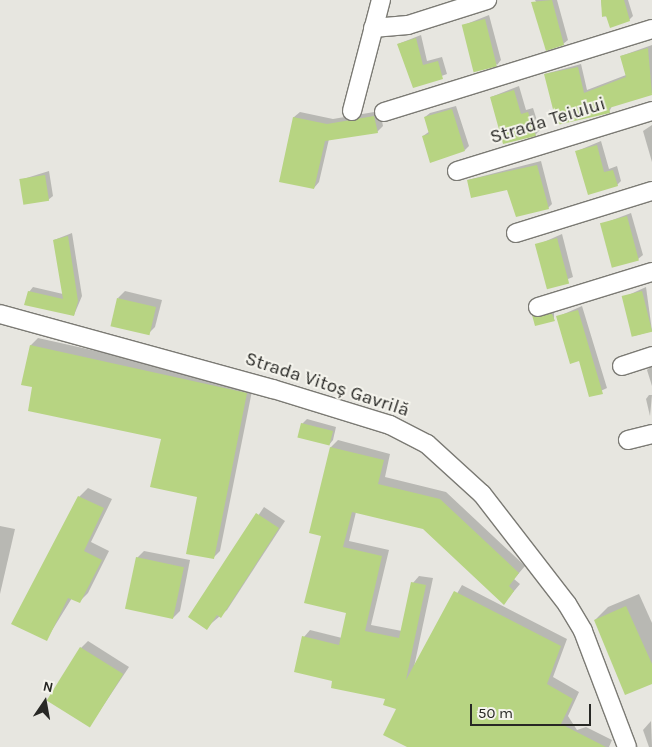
<!DOCTYPE html>
<html>
<head>
<meta charset="utf-8">
<style>
	body { margin:0 }
	#map { position:relative; width:652px; height:747px; overflow:hidden; background:#e7e6e0; font-family:Karla,sans-serif }
	div>[style] { position:absolute }
	.shadow>* { inset:0; background:#0003 }
	.building>* { inset:0; background:#b7d482; transform-origin:0 0 }
	.roads { filter:drop-shadow(1px 0 #7b7a74) drop-shadow(-1px 0 #7b7a74) drop-shadow(0 1px #7b7a74) drop-shadow(0 -1px #7b7a74) }
	.street>* { height:18px; margin:-9px; padding:0 9px; transform-origin:9px; border-radius:9px; background:#fff }
	span { translate:-50% -50%; white-space:nowrap; text-align:center; line-height:1.15; -webkit-text-stroke:4px #f5f4ed; paint-order:stroke }
	.street-label { font-size:19px; color:#282825 }
	.north { position:absolute; left:20px; top:677px; width:50px; height:50px; -webkit-text-stroke:4px #f5f4ed; paint-order:stroke; rotate:12deg; font-size:14px; font-weight:700; line-height:20px; text-align:center; color:#282825 }
	.north::after { content:''; display:block; margin:auto; width:18px; height:22px; background:#282825; clip-path:polygon(50% 0,100% 100%,50% 72%,0 100%) }
	.scale { position:absolute; left:470px; top:704px; width:121px; height:22px; box-sizing:border-box; border:2px solid #282825; border-top:0; padding-left:6px; font-size:15px; line-height:18px; white-space:nowrap; color:#282825; -webkit-text-stroke:4px #f5f4ed; paint-order:stroke }
</style>
</head>
<body>
<div id="map">
	<div class="shadow">
		<div style="clip-path:polygon(535px 0,557px 0,568px 40px,563px 44px)"></div>
		<div style="clip-path:polygon(601px 0,628px 0,633px 16px,629px 20px,603px 16px)"></div>
		<div style="clip-path:polygon(489px 15px,501px 60px,497px 65px,464px 25px)"></div>
		<div style="clip-path:polygon(421px 35px,427px 61px,442px 57px,447px 74px,414px 86px,398px 44px)"></div>
		<div style="clip-path:polygon(652px 45px,652px 93px,612px 106px,609px 112px,545px 74px,581px 64px,587px 90px,626px 75px,621px 56px)"></div>
		<div style="clip-path:polygon(519px 86px,526px 110px,533px 108px,540px 130px,535px 135px,491px 97px)"></div>
		<div style="clip-path:polygon(456px 106px,469px 146px,465px 150px,423px 136px,430px 131px,425px 117px,430px 113px)"></div>
		<div style="clip-path:polygon(380px 111px,383px 126px,377px 132px,329px 139px,319px 182px,314px 188px,281px 181px,294px 117px,300px 112px,333px 119px)"></div>
		<div style="clip-path:polygon(652px 125px,652px 162px,643px 131px)"></div>
		<div style="clip-path:polygon(601px 141px,609px 169px,617px 166px,621px 181px,617px 185px,577px 151px)"></div>
		<div style="clip-path:polygon(541px 161px,552px 204px,548px 208px,508px 189px,468px 180px)"></div>
		<div style="clip-path:polygon(49px 171px,53px 196px,48px 200px,20px 180px)"></div>
		<div style="clip-path:polygon(631px 213px,643px 255px,638px 259px,602px 224px)"></div>
		<div style="clip-path:polygon(72px 233px,82px 296px,74px 315px,29px 292px,33px 287px,63px 294px,54px 240px)"></div>
		<div style="clip-path:polygon(562px 234px,573px 277px,548px 287px,537px 245px)"></div>
		<div style="clip-path:polygon(646px 287px,652px 331px,634px 336px,624px 297px)"></div>
		<div style="clip-path:polygon(125px 291px,162px 300px,155px 327px,148px 334px,118px 298px)"></div>
		<div style="clip-path:polygon(582px 306px,607px 388px,590px 396px,580px 359px,557px 317px)"></div>
		<div style="clip-path:polygon(554px 312px,554px 320px,533px 316px,535px 314px)"></div>
		<div style="clip-path:polygon(38px 338px,253px 386px,220px 551px,213px 558px,198px 496px,162px 438px,34px 386px,31px 345px)"></div>
		<div style="clip-path:polygon(651px 366px,652px 366px,652px 386px,647px 370px)"></div>
		<div style="clip-path:polygon(649px 395px,652px 395px,650px 416px,646px 399px)"></div>
		<div style="clip-path:polygon(307px 419px,336px 427px,333px 440px,329px 445px,302px 424px)"></div>
		<div style="clip-path:polygon(338px 440px,390px 454px,385px 477px,446px 492px,525px 566px,514px 579px,520px 584px,504px 603px,424px 528px,356px 512px,349px 541px,389px 550px,371px 625px,402px 631px,413px 583px,419px 576px,433px 578px,414px 667px,462px 585px,567px 639px,553px 677px,579px 692px,568px 716px,577px 730px,586px 727px,612px 740px,609px 747px,409px 747px,398px 708px,386px 698px,334px 680px,304px 637px,310px 630px,342px 638px,347px 612px,322px 535px,311px 532px,331px 447px)"></div>
		<div style="clip-path:polygon(88px 488px,112px 499px,91px 542px,109px 551px,88px 593px,79px 602px,72px 598px,46px 640px,79px 497px)"></div>
		<div style="clip-path:polygon(264px 507px,285px 521px,227px 610px,206px 628px,190px 617px)"></div>
		<div style="clip-path:polygon(0 526px,15px 529px,0 594px)"></div>
		<div style="clip-path:polygon(144px 551px,190px 560px,180px 611px,173px 618px,137px 558px)"></div>
		<div style="clip-path:polygon(639px 594px,652px 623px,652px 683px,595px 620px,608px 607px)"></div>
		<div style="clip-path:polygon(88px 641px,129px 667px,89px 727px,81px 648px)"></div>
		<div style="clip-path:polygon(651px 721px,652px 747px,649px 747px,643px 730px)"></div>
	</div>
	<div class="building">
		<div style="clip-path:polygon(552px 0,564px 45px,546px 51px,531px 2px)"></div>
		<div style="clip-path:polygon(601px 0,624px 0,630px 21px,610px 28px,606px 16px,602px 17px)"></div>
		<div style="left:485px;top:19px;width:49px;height:24px;rotate:76deg"></div>
		<div style="clip-path:polygon(416px 38px,423px 65px,438px 61px,443px 79px,413px 88px,397px 44px)"></div>
		<div style="clip-path:polygon(648px 48px,652px 95px,609px 108px,610px 113px,557px 125px,544px 74px,578px 67px,584px 93px,626px 77px,620px 56px)"></div>
		<div style="clip-path:polygon(514px 90px,521px 114px,528px 112px,536px 136px,503px 144px,490px 97px)"></div>
		<div style="clip-path:polygon(452px 109px,465px 151px,430px 163px,422px 136px,429px 134px,424px 117px)"></div>
		<div style="clip-path:polygon(293px 117px,327px 124px,374px 116px,378px 133px,325px 141px,314px 189px,279px 182px)"></div>
		<div style="clip-path:polygon(597px 145px,604px 172px,613px 170px,618px 186px,588px 195px,575px 151px)"></div>
		<div style="clip-path:polygon(537px 165px,549px 209px,516px 217px,507px 190px,471px 198px,467px 180px)"></div>
		<div style="left:45px;top:175px;width:26px;height:26px;rotate:81deg"></div>
		<div style="left:627px;top:216px;width:46px;height:28px;rotate:75deg"></div>
		<div style="clip-path:polygon(68px 236px,78px 301px,74px 316px,24px 305px,28px 291px,63px 299px,53px 240px)"></div>
		<div style="left:557px;top:238px;width:47px;height:23px;rotate:75deg"></div>
		<div style="left:642px;top:291px;width:42px;height:21px;rotate:76deg"></div>
		<div style="left:117px;top:298px;width:40px;height:29px;rotate:13deg"></div>
		<div style="clip-path:polygon(578px 310px,603px 394px,589px 397px,579px 361px,570px 364px,556px 316px)"></div>
		<div style="clip-path:polygon(552px 314px,555px 321px,535px 326px,532px 315px)"></div>
		<div style="clip-path:polygon(30px 345px,247px 393px,214px 559px,186px 554px,197px 497px,150px 487px,161px 439px,28px 411px,32px 387px,21px 385px)"></div>
		<div style="left:301px;top:423px;width:33px;height:15px;rotate:14deg"></div>
		<div style="clip-path:polygon(330px 447px,384px 460px,378px 484px,440px 499px,519px 573px,509px 586px,514px 591px,504px 605px,423px 529px,352px 512px,343px 547px,382px 556px,365px 631px,399px 638px,411px 582px,426px 585px,406px 680px,454px 591px,561px 646px,547px 684px,573px 699px,561px 724px,606px 747px,407px 747px,383px 735px,396px 709px,383px 705px,385px 699px,331px 688px,332px 681px,294px 672px,302px 636px,339px 645px,346px 613px,304px 603px,321px 536px,309px 533px)"></div>
		<div style="clip-path:polygon(78px 496px,104px 508px,84px 551px,102px 560px,80px 603px,68px 598px,47px 641px,11px 624px)"></div>
		<div style="clip-path:polygon(256px 513px,279px 528px,221px 618px,217px 615px,207px 630px,188px 617px)"></div>
		<div style="left:136px;top:557px;width:49px;height:53px;rotate:12deg"></div>
		<div style="clip-path:polygon(626px 606px,652px 664px,652px 684px,625px 695px,594px 620px)"></div>
		<div style="left:80px;top:647px;width:51px;height:63px;rotate:32deg"></div>
	</div>
	<div class="roads">
		<div class="street">
			<div style="left:373px;top:28px;width:35px;rotate:-5deg"></div>
			<div style="left:408px;top:25px;width:83px;rotate:-17.6deg"></div>
			<div style="left:352px;top:111px;width:115px;rotate:-75.4deg"></div>
			<div style="left:384px;top:112px;width:281px;rotate:-17.2deg"></div>
			<div style="left:457px;top:171px;width:204px;rotate:-17.1deg"></div>
			<div style="left:516px;top:233px;width:142px;rotate:-17.2deg"></div>
			<div style="left:538px;top:307px;width:119px;rotate:-17.1deg"></div>
			<div style="left:0;top:314px;width:283px;rotate:15.4deg"></div>
			<div style="left:273px;top:389px;width:122px;rotate:17.1deg"></div>
			<div style="left:390px;top:425px;width:42px;rotate:27.2deg"></div>
			<div style="left:427px;top:444px;width:74px;rotate:42.3deg"></div>
			<div style="left:482px;top:494px;width:139px;rotate:52.3deg"></div>
			<div style="left:567px;top:604px;width:31px;rotate:59deg"></div>
			<div style="left:583px;top:631px;width:124px;rotate:69.2deg"></div>
			<div style="left:622px;top:366px;width:32px;rotate:-18deg"></div>
			<div style="left:628px;top:440px;width:25px;rotate:-14deg"></div>
		</div>
	</div>
	<div class="street-label">
		<span style="left:548px;top:121px;rotate:-17deg">Strada Teiului</span>
		<span style="left:327px;top:385px;rotate:18deg">Strada Vitoș Gavrilă</span>
	</div>
	<div class="north">N</div>
	<div class="scale">50 m</div>
</div>
</body>
</html>
